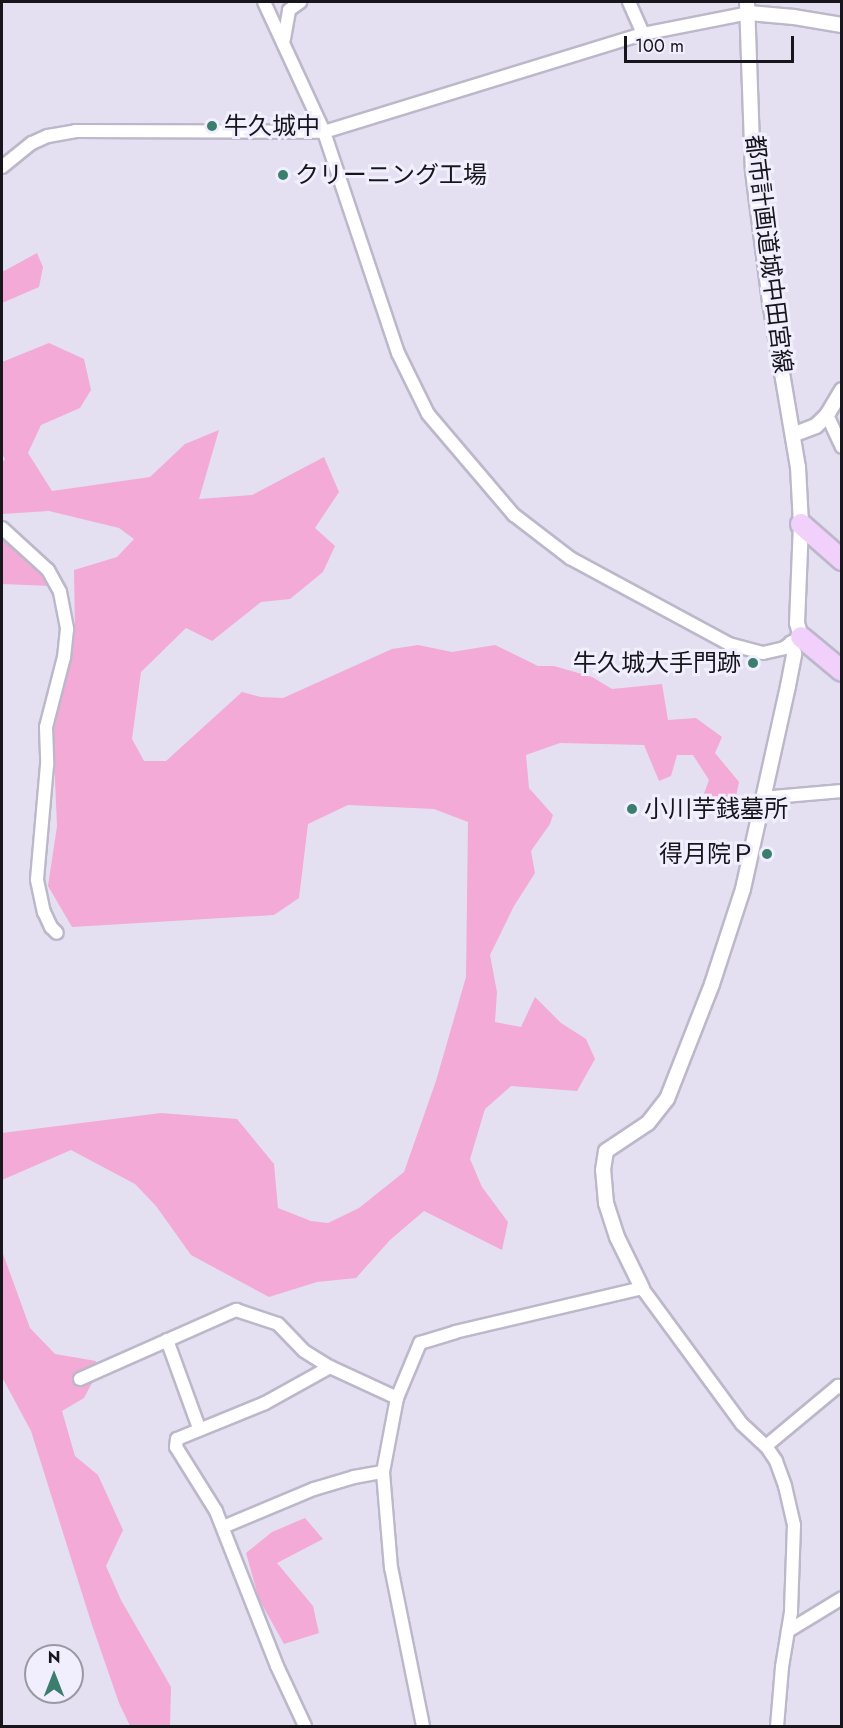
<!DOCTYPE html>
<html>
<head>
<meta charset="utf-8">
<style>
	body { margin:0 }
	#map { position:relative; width:843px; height:1728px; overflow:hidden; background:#e4e0f2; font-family:Jost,"Noto Sans JP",sans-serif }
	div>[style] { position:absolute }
	.green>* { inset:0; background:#f3aad6 }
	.roads { filter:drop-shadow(2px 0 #bcb8ca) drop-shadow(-2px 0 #bcb8ca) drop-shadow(0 2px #bcb8ca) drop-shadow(0 -2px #bcb8ca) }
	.minor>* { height:12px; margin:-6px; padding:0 6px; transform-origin:6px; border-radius:6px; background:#fff }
	.tertiary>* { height:14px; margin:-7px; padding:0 7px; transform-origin:7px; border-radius:7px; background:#fff }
	.trunk>* { height:20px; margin:-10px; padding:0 10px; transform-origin:10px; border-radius:10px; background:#f2d0fc }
	.dots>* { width:16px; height:16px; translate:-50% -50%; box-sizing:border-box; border:3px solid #f1eefd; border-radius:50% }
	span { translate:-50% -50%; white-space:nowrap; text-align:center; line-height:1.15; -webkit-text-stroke:6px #f1eefd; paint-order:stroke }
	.poi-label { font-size:24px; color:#17161c }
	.left { translate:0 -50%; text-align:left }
	.right { translate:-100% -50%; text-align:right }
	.street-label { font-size:24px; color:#17161c }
	.frame { position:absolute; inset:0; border:3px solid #17161c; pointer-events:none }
	.north { position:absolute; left:24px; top:1644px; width:60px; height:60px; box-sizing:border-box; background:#f1eefd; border:2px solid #9a98a3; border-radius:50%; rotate:0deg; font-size:16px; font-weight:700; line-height:24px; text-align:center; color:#17161c }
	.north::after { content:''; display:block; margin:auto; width:21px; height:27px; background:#3c7e6e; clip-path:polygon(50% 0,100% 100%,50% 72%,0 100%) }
	.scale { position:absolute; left:624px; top:36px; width:170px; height:27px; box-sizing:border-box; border:3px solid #17161c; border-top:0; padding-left:8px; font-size:18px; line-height:21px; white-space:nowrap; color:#17161c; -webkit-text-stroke:4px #f1eefd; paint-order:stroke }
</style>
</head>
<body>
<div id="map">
	<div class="green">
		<div style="clip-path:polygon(37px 253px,43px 267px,39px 287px,2px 303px,2px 270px,4px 271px)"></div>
		<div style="clip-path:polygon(49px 343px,84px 359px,91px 390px,80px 408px,41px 425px,28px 453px,52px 491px,150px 477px,185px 444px,219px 430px,199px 499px,252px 495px,324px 457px,339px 492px,315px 528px,335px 546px,323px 572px,290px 599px,261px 602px,212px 641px,186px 628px,141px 672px,132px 739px,144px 761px,166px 761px,242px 692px,261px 697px,283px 698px,392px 649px,418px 645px,452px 652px,495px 645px,538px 666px,554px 666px,592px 677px,612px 689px,662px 684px,668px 720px,696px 718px,722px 737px,715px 753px,739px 782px,733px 811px,698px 810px,709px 780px,693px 755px,677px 755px,671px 776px,659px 781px,644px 745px,560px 743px,526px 755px,529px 788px,553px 815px,550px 824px,531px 851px,535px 873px,514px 906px,490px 955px,497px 992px,495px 1022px,521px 1027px,535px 997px,561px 1023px,586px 1039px,595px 1059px,577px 1091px,511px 1086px,485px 1109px,470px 1159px,482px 1187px,508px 1222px,502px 1250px,424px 1211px,390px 1240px,356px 1278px,317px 1282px,269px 1297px,191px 1255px,156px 1206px,135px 1184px,71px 1150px,2px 1180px,2px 1133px,161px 1113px,237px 1119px,274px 1164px,278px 1208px,311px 1221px,328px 1223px,359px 1208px,404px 1172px,436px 1081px,466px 977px,468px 822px,434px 809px,348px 805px,308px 824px,299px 898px,274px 915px,72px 927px,48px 886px,57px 826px,53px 735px,75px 633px,74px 570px,117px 557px,134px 539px,119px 528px,49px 511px,2px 514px,2px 463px,5px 459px,2px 454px,2px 362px)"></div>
		<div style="clip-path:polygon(2px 540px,28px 558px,51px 586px,2px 584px)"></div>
		<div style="clip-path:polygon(2px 1251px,30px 1328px,55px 1354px,96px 1361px,93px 1381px,84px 1398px,62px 1411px,75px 1456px,98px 1475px,123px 1530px,106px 1566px,121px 1600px,171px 1687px,170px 1726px,130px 1726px,119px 1703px,92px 1625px,31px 1431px,2px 1377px)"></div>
		<div style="clip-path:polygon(305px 1518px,323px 1539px,277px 1563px,313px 1606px,319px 1633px,284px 1644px,259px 1599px,246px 1553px,272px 1532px)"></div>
	</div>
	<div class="roads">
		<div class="minor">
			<div style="left:264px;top:2px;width:143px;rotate:65.2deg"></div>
			<div style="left:324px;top:132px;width:233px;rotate:71.5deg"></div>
			<div style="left:398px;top:353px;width:68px;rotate:63.8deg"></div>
			<div style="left:428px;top:414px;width:133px;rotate:49.6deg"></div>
			<div style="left:514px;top:515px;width:71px;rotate:37.5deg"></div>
			<div style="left:570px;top:558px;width:181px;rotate:28.4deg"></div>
			<div style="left:729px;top:644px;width:35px;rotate:15deg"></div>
			<div style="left:763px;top:653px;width:22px;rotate:-13deg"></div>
			<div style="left:784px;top:648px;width:16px;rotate:-35deg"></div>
			<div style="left:629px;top:2px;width:35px;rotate:66deg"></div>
			<div style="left:284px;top:39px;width:29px;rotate:-80deg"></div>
			<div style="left:289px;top:10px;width:14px;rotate:-36deg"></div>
			<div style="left:2px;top:167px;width:38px;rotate:-39deg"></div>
			<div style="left:32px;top:143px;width:17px;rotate:-24deg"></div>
			<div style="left:48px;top:136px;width:27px;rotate:-10deg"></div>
			<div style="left:75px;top:131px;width:249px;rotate:0.2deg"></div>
			<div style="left:324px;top:132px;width:334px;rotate:-17.1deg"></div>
			<div style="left:643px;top:34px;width:108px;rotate:-11.2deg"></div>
			<div style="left:827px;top:415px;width:35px;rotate:65deg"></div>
			<div style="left:2px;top:528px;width:62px;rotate:42.4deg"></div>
			<div style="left:48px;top:570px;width:25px;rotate:61deg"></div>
			<div style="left:60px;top:592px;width:38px;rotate:79deg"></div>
			<div style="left:67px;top:629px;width:28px;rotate:96deg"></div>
			<div style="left:64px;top:657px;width:72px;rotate:104.4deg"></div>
			<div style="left:46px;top:727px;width:38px;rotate:88deg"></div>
			<div style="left:47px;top:765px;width:115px;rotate:95deg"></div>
			<div style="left:37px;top:880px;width:33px;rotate:78deg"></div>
			<div style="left:44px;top:912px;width:17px;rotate:65deg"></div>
			<div style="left:51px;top:927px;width:8px;rotate:45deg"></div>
			<div style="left:762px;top:798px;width:80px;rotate:-5deg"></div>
			<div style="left:167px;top:1340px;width:94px;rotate:70deg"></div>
			<div style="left:80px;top:1379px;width:171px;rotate:-23.9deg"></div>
			<div style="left:236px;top:1310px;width:44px;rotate:18.4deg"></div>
			<div style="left:278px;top:1324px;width:37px;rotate:46deg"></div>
			<div style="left:304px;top:1351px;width:31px;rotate:32deg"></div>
			<div style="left:330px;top:1367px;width:74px;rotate:24.8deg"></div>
			<div style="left:766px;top:1446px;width:94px;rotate:-39.8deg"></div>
			<div style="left:838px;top:1386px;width:4px;rotate:27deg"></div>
			<div style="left:223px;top:1527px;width:99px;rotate:-22.7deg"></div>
			<div style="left:314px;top:1489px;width:42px;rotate:-16.7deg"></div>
			<div style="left:354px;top:1477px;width:29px;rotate:-10deg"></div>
			<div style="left:788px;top:1631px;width:63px;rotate:-31.4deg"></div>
			<div style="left:305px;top:1726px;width:66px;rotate:-115deg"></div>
			<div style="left:277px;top:1666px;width:167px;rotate:-111.5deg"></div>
			<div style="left:216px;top:1511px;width:75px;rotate:-122deg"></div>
			<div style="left:176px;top:1447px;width:8px;rotate:-83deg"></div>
			<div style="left:177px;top:1439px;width:95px;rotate:-22.2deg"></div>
			<div style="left:265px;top:1403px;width:74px;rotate:-29deg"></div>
			<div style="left:423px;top:1726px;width:161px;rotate:-101.4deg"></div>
			<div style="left:391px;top:1568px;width:96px;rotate:-94.8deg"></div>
			<div style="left:383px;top:1472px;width:75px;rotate:-79.3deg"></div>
			<div style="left:397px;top:1398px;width:60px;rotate:-67.3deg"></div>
			<div style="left:420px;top:1343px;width:37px;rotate:-17deg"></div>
			<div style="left:455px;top:1332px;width:192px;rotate:-13.2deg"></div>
			<div style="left:642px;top:1288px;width:169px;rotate:53.7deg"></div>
			<div style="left:742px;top:1424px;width:33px;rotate:43deg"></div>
			<div style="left:766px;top:1446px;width:18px;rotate:56deg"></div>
			<div style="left:776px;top:1461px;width:27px;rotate:70deg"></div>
			<div style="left:785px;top:1486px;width:40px;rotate:77deg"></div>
			<div style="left:794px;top:1525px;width:87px;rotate:92deg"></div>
			<div style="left:791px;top:1612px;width:56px;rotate:99.3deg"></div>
			<div style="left:782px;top:1667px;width:59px;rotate:94.8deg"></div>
		</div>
		<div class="tertiary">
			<div style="left:747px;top:2px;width:169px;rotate:88deg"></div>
			<div style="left:753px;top:171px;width:132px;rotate:82.6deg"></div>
			<div style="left:770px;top:302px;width:167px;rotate:80.4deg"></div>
			<div style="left:798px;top:467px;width:57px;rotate:87deg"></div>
			<div style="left:801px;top:524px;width:99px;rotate:92.3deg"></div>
			<div style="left:797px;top:623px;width:15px;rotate:74deg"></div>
			<div style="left:749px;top:13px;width:45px;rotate:5.1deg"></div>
			<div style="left:794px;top:17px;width:49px;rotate:9.5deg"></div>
			<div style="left:795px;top:434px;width:22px;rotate:-21deg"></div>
			<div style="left:816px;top:426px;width:16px;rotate:-45deg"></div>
			<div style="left:827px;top:415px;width:29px;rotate:-59deg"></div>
			<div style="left:642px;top:1288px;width:57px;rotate:-116.1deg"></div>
			<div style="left:617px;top:1237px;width:36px;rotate:-108deg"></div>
			<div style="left:606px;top:1203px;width:33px;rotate:-95deg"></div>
			<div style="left:603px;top:1170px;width:19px;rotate:-81deg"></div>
			<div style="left:606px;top:1151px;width:50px;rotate:-33.7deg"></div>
			<div style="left:648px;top:1123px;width:31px;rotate:-52deg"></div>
			<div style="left:667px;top:1099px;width:123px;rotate:-68.6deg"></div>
			<div style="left:712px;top:984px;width:100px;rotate:-71.9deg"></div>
			<div style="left:743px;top:889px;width:208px;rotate:-77.5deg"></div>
			<div style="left:788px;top:686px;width:33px;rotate:-79deg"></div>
			<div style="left:794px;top:654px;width:11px;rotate:-105deg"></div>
		</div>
		<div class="trunk">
			<div style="left:801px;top:524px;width:55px;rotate:41.3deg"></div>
			<div style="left:801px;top:637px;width:53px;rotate:39.7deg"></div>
		</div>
	</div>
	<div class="dots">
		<div style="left:212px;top:126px;background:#3c7e6e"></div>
		<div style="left:283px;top:175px;background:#3c7e6e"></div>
		<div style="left:753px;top:663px;background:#3c7e6e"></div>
		<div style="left:632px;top:809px;background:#3c7e6e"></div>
		<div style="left:767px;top:854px;background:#3c7e6e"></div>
	</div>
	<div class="poi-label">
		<span class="left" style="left:224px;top:126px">牛久城中</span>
		<span class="left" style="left:295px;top:175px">クリーニング工場</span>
		<span class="right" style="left:741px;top:663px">牛久城大手門跡</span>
		<span class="left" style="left:644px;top:809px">小川芋銭墓所</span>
		<span class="right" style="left:755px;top:854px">得月院Ｐ</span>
	</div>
	<div class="street-label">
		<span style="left:769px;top:254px;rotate:83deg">都市計画道城中田宮線</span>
	</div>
	<div class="frame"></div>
	<div class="north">N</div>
	<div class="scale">100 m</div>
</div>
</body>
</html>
